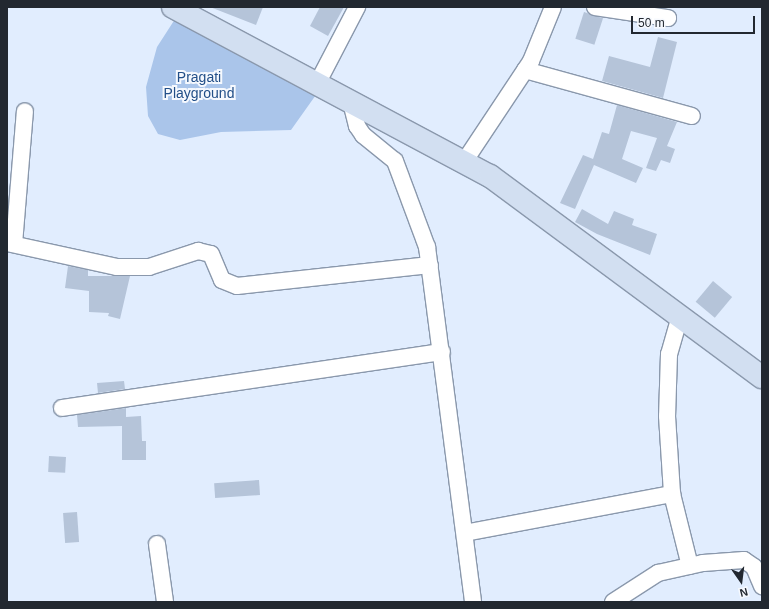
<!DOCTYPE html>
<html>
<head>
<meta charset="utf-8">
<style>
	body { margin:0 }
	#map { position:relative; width:769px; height:609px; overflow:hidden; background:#e1edfe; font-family:Arial,sans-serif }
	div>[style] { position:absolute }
	.green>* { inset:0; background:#aac5ea }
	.building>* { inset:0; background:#b5c4d9; transform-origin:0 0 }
	.roads { filter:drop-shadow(1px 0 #8a98ac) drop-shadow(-1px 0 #8a98ac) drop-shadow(0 1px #8a98ac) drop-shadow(0 -1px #8a98ac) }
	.street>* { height:16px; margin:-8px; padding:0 8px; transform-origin:8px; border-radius:8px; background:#fff }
	.secondary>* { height:22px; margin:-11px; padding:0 11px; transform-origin:11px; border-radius:11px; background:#d2dff1 }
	span { translate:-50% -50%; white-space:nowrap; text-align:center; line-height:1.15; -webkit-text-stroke:4px #f6f9fe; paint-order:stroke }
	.park-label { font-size:14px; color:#224f88 }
	.frame { position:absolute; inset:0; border:8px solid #222830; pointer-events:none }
	.north { position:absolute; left:721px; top:561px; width:40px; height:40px; -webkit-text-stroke:3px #f6f9fe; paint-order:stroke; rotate:166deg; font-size:11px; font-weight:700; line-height:16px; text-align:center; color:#222830 }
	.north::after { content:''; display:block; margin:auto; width:14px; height:18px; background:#222830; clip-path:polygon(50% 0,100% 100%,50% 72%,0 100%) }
	.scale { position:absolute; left:631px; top:16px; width:124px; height:18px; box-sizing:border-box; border:2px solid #222830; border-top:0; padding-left:5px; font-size:12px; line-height:14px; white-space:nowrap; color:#222830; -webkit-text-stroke:3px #f6f9fe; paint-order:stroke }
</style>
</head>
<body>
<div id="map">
	<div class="green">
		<div style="clip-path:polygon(177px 16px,318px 92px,291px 130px,221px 132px,180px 140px,158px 134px,148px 116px,146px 87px,157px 47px)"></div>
	</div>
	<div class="building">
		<div style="clip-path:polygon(210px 7px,263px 7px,256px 25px)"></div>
		<div style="clip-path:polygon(320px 7px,344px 7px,328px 36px,310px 26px)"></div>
		<div style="left:584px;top:12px;width:20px;height:28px;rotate:18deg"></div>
		<div style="clip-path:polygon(658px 37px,677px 42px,663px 98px,602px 81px,609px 56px,650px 67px)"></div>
		<div style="clip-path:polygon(617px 105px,677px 122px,667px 146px,675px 149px,670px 163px,661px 160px,656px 171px,646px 168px,657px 138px,631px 131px,622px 159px,643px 168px,636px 183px,594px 165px,575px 209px,560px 203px,583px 155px,593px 159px,602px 132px,609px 134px)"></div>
		<div style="clip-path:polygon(582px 209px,608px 224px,614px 211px,634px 219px,632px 225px,657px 234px,650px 255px,597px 234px,575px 222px)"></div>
		<div style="clip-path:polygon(68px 266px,88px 270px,88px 276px,130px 276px,120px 319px,108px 316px,109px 313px,89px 312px,89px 291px,65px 288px)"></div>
		<div style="left:713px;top:281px;width:25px;height:27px;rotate:40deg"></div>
		<div style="clip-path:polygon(124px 381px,125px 389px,98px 393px,97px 383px)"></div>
		<div style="clip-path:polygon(126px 408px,126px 417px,141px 416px,142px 441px,146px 441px,146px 460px,122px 460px,122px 426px,78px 427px,77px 415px)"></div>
		<div style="left:49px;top:456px;width:17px;height:16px;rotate:3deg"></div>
		<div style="left:259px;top:480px;width:15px;height:45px;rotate:86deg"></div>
		<div style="left:77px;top:512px;width:30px;height:14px;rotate:86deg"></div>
	</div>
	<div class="roads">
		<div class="street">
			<div style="left:595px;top:7px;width:74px;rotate:8.6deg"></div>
			<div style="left:525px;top:70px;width:173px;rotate:15.4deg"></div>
			<div style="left:317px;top:84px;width:87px;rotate:-62.5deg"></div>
			<div style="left:351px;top:102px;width:25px;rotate:76deg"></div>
			<div style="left:357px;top:126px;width:11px;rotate:56deg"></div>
			<div style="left:363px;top:135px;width:41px;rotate:39.1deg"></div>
			<div style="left:395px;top:161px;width:92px;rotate:69.6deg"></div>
			<div style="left:427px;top:247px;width:358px;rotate:82.6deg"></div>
			<div style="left:464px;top:162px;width:121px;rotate:-56.4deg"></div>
			<div style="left:531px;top:61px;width:58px;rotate:-67.8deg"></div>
			<div style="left:7px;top:243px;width:113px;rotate:12.3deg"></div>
			<div style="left:117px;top:267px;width:32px"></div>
			<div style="left:149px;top:267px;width:52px;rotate:-18.1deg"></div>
			<div style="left:198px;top:251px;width:13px;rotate:13deg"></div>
			<div style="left:211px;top:254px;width:28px;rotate:67deg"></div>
			<div style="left:222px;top:280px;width:16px;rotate:22deg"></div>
			<div style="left:237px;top:286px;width:194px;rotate:-6.2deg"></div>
			<div style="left:14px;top:244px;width:133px;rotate:-85.3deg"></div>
			<div style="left:680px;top:316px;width:40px;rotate:106deg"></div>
			<div style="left:669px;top:354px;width:62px;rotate:91.8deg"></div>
			<div style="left:667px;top:416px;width:78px;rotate:86.3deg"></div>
			<div style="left:672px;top:494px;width:74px;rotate:76deg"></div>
			<div style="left:62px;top:408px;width:384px;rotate:-8.4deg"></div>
			<div style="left:465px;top:533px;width:211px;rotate:-10.7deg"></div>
			<div style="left:157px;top:544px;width:59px;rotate:82.1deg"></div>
			<div style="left:613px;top:602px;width:54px;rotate:-32.8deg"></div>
			<div style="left:658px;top:573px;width:46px;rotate:-12.5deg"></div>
			<div style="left:703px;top:563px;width:41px;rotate:-4.2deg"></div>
			<div style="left:744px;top:560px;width:12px;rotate:35deg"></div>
			<div style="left:754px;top:567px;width:21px;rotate:67deg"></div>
		</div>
		<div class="secondary">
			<div style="left:173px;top:7px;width:359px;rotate:28.1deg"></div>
			<div style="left:490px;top:176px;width:338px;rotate:36.5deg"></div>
		</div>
	</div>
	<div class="park-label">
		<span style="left:199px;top:85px">Pragati<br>Playground</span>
	</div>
	<div class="frame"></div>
	<div class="north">N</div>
	<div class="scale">50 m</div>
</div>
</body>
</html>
